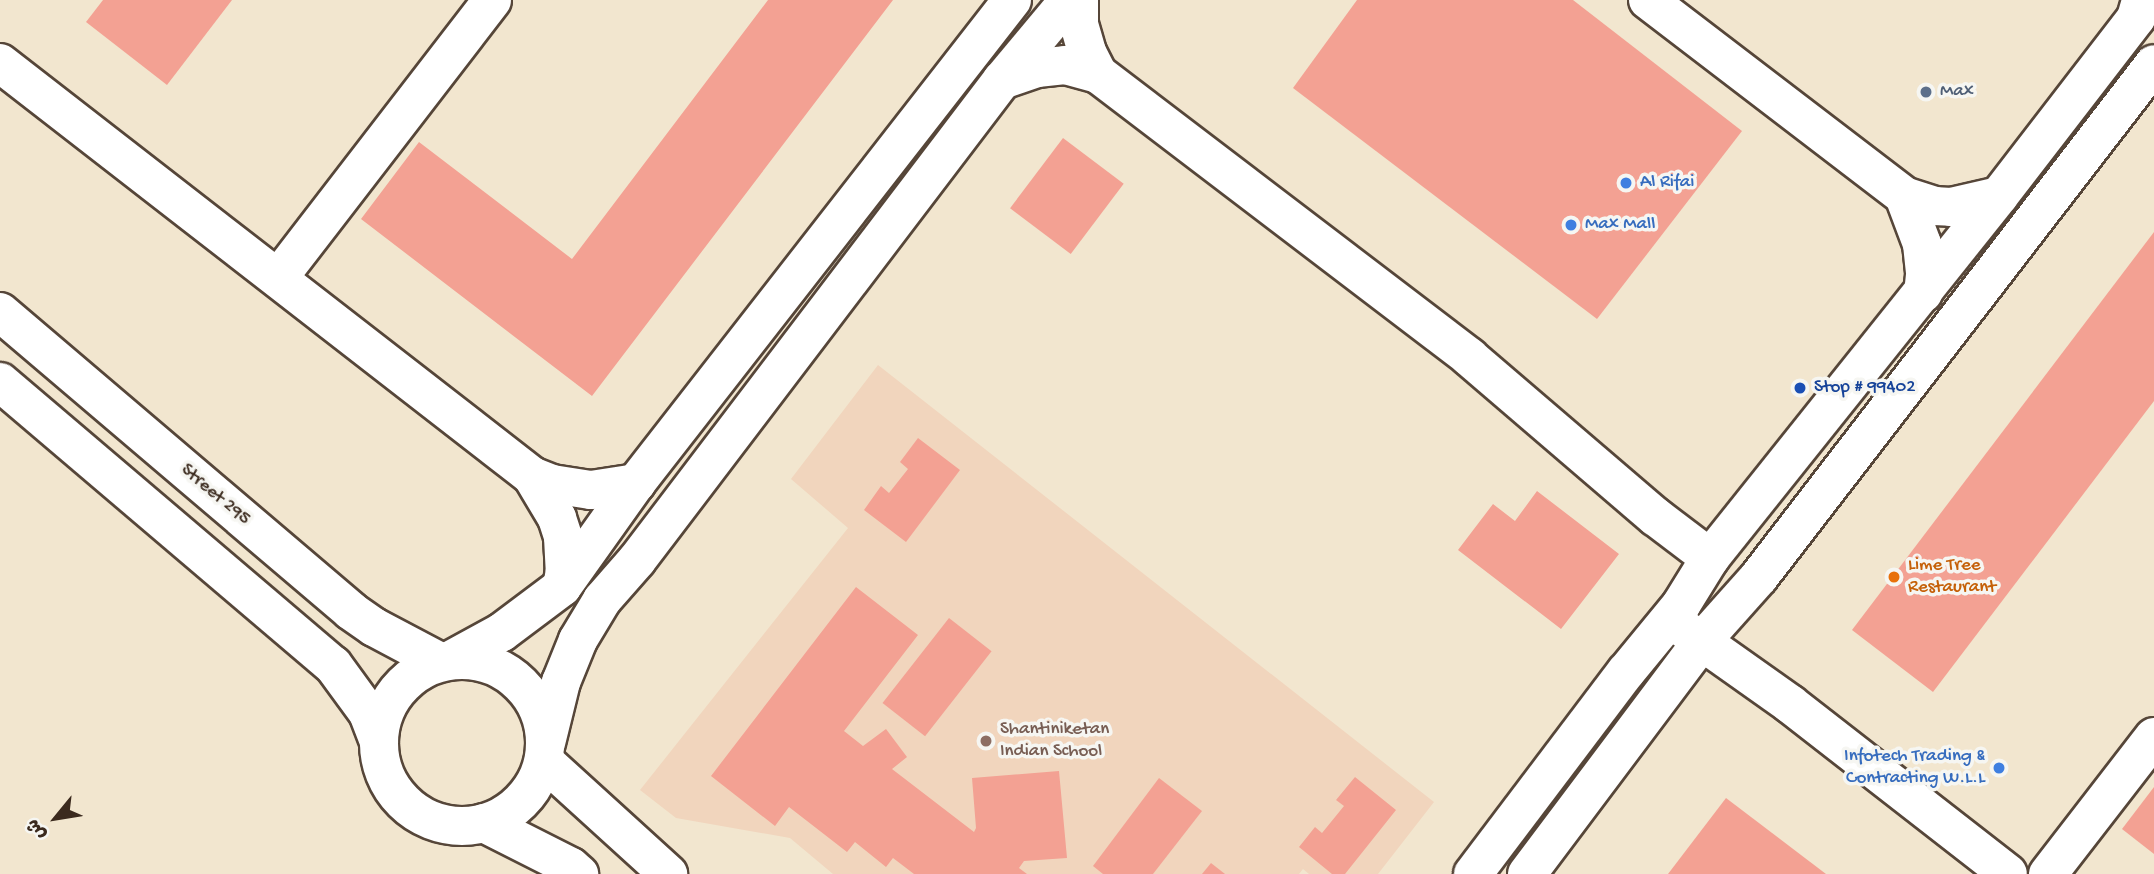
<!DOCTYPE html>
<html>
<head>
<meta charset="utf-8">
<style>
	body { margin:0 }
	#map { position:relative; width:2154px; height:874px; overflow:hidden; background:#f2e6cf; font-family:"Gochi Hand","Playpen Sans Arabic",sans-serif }
	div>[style] { position:absolute }
	.built>* { inset:0; background:#f1d5bd }
	.building>* { inset:0; background:#f3a193; transform-origin:0 0 }
	.roads { filter:drop-shadow(2px 0 #564639) drop-shadow(-2px 0 #564639) drop-shadow(0 2px #564639) drop-shadow(0 -2px #564639) }
	.minor>* { height:38px; margin:-19px; padding:0 19px; transform-origin:19px; border-radius:19px; background:#fff }
	.minor>.ring { margin:-19px; padding:0; box-sizing:content-box; background:none; border:38px solid #fff; border-radius:50% }
	.dots>* { width:19px; height:19px; translate:-50% -50%; box-sizing:border-box; border:4px solid #f6f6f2; border-radius:50% }
	span { translate:-50% -50%; white-space:nowrap; text-align:center; line-height:1.15; -webkit-text-stroke:7px #f6f6f2; paint-order:stroke }
	.service-label { font-size:19px; color:#4e5e75 }
	.left { translate:0 -50%; text-align:left }
	.shop-label { font-size:19px; color:#366cbe }
	.right { translate:-100% -50%; text-align:right }
	.transit-label { font-size:19px; color:#164399 }
	.street-label { font-size:19px; color:#3b2a1e }
	.food-label { font-size:19px; color:#c56008 }
	.education-label { font-size:19px; color:#785e54 }
	.north { position:absolute; left:21px; top:783px; width:70px; height:70px; -webkit-text-stroke:5px #f6f6f2; paint-order:stroke; rotate:240deg; font-size:19px; font-weight:700; line-height:28px; text-align:center; color:#3b2a1e }
	.north::after { content:''; display:block; margin:auto; width:24px; height:32px; background:#3b2a1e; clip-path:polygon(50% 0,100% 100%,50% 72%,0 100%) }
</style>
</head>
<body>
<div id="map">
	<div class="built">
		<div style="clip-path:polygon(878px 365px,1434px 802px,1378px 874px,1309px 874px,1303px 869px,1299px 874px,833px 874px,790px 838px,676px 818px,640px 790px,848px 528px,791px 479px)"></div>
	</div>
	<div class="building">
		<div style="clip-path:polygon(103px 0,232px 0,167px 85px,86px 22px)"></div>
		<div style="clip-path:polygon(768px 0,893px 0,592px 396px,361px 219px,419px 142px,572px 259px)"></div>
		<div style="clip-path:polygon(1357px 0,1573px 0,1742px 131px,1597px 319px,1293px 88px)"></div>
		<div style="left:1063px;top:138px;width:76px;height:88px;rotate:37deg"></div>
		<div style="clip-path:polygon(2154px 232px,2154px 401px,1933px 692px,1852px 630px)"></div>
		<div style="clip-path:polygon(918px 438px,960px 470px,906px 542px,864px 510px,881px 486px,889px 493px,908px 469px,900px 462px)"></div>
		<div style="clip-path:polygon(1537px 491px,1619px 554px,1561px 629px,1458px 550px,1493px 504px,1515px 521px)"></div>
		<div style="clip-path:polygon(856px 587px,918px 635px,844px 731px,863px 746px,886px 729px,907px 757px,892px 769px,974px 832px,976px 828px,972px 778px,1059px 771px,1067px 858px,1024px 861px,1019px 868px,1027px 874px,914px 874px,893px 858px,886px 867px,855px 842px,847px 852px,789px 807px,775px 826px,711px 776px)"></div>
		<div style="left:949px;top:618px;width:54px;height:108px;rotate:38deg"></div>
		<div style="clip-path:polygon(1355px 777px,1396px 810px,1345px 874px,1332px 874px,1299px 847px,1315px 827px,1322px 833px,1344px 806px,1336px 800px)"></div>
		<div style="clip-path:polygon(1159px 778px,1202px 811px,1153px 874px,1103px 874px,1093px 866px)"></div>
		<div style="clip-path:polygon(2154px 787px,2154px 854px,2122px 829px)"></div>
		<div style="clip-path:polygon(1726px 798px,1826px 874px,1668px 874px)"></div>
		<div style="clip-path:polygon(1211px 863px,1225px 874px,1202px 874px)"></div>
	</div>
	<div class="roads">
		<div class="minor">
			<div style="left:1648px;top:0;width:322px;rotate:37.4deg"></div>
			<div style="left:1904px;top:196px;width:32px;rotate:18deg"></div>
			<div style="left:1934px;top:206px;width:17px;rotate:3deg"></div>
			<div style="left:1951px;top:207px;width:49px;rotate:-12.9deg"></div>
			<div style="left:0;top:63px;width:673px;rotate:37.82deg"></div>
			<div style="left:532px;top:476px;width:22px;rotate:22deg"></div>
			<div style="left:552px;top:484px;width:39px;rotate:9deg"></div>
			<div style="left:591px;top:490px;width:46px;rotate:-8.8deg"></div>
			<div style="left:1098px;top:74px;width:467px;rotate:37.3deg"></div>
			<div style="left:1469px;top:357px;width:246px;rotate:40.6deg"></div>
			<div style="left:1656px;top:517px;width:68px;rotate:37.2deg"></div>
			<div style="left:1002px;top:80px;width:37px;rotate:-19deg"></div>
			<div style="left:1037px;top:68px;width:28px;rotate:-6deg"></div>
			<div style="left:1065px;top:65px;width:34px;rotate:15deg"></div>
			<div style="left:1098px;top:74px;width:25px;rotate:-117deg"></div>
			<div style="left:1087px;top:52px;width:29px;rotate:-106deg"></div>
			<div style="left:1079px;top:24px;width:24px;rotate:-90deg"></div>
			<div style="left:1904px;top:196px;width:51px;rotate:69.4deg"></div>
			<div style="left:1922px;top:244px;width:31px;rotate:84deg"></div>
			<div style="left:1925px;top:275px;width:18px;rotate:96deg"></div>
			<div style="left:279px;top:277px;width:349px;rotate:-52.4deg"></div>
			<div style="left:0;top:312px;width:461px;rotate:40.4deg"></div>
			<div style="left:351px;top:611px;width:28px;rotate:35deg"></div>
			<div style="left:374px;top:627px;width:75px;rotate:27.9deg"></div>
			<div style="left:0;top:382px;width:437px;rotate:40.4deg"></div>
			<div style="left:333px;top:665px;width:59px;rotate:53.9deg"></div>
			<div style="left:368px;top:713px;width:31px;rotate:69deg"></div>
			<div style="left:532px;top:476px;width:49px;rotate:59.2deg"></div>
			<div style="left:557px;top:518px;width:20px;rotate:72deg"></div>
			<div style="left:563px;top:537px;width:33px;rotate:87deg"></div>
			<div style="left:565px;top:570px;width:17px;rotate:100deg"></div>
			<div style="left:1680px;top:626px;width:135px;rotate:35.3deg"></div>
			<div style="left:1790px;top:704px;width:276px;rotate:37.9deg"></div>
			<div style="left:451px;top:660px;width:58px;rotate:-28.8deg"></div>
			<div style="left:502px;top:632px;width:75px;rotate:-36.9deg"></div>
			<div style="left:562px;top:587px;width:128px;rotate:-54.6deg"></div>
			<div style="left:636px;top:483px;width:612px;rotate:-52.1deg"></div>
			<div class="ring" style="left:379px;top:660px;width:128px;height:128px"></div>
			<div style="left:546px;top:743px;width:63px;rotate:-76.2deg"></div>
			<div style="left:561px;top:682px;width:45px;rotate:-68deg"></div>
			<div style="left:578px;top:640px;width:47px;rotate:-59deg"></div>
			<div style="left:602px;top:600px;width:53px;rotate:-48.8deg"></div>
			<div style="left:637px;top:560px;width:603px;rotate:-52.75deg"></div>
			<div style="left:1002px;top:80px;width:104px;rotate:-50.1deg"></div>
			<div style="left:544px;top:761px;width:168px;rotate:42.3deg"></div>
			<div style="left:484px;top:823px;width:97px;rotate:26.8deg"></div>
			<div style="left:571px;top:867px;width:11px;rotate:41deg"></div>
			<div style="left:1473px;top:874px;width:253px;rotate:-52.9deg"></div>
			<div style="left:1626px;top:672px;width:87px;rotate:-50.6deg"></div>
			<div style="left:1681px;top:605px;width:55px;rotate:-58.3deg"></div>
			<div style="left:1710px;top:558px;width:463px;rotate:-51.4deg"></div>
			<div style="left:1999px;top:196px;width:225px;rotate:-52.4deg"></div>
			<div style="left:2136px;top:18px;width:19px;rotate:-74deg"></div>
			<div style="left:1527px;top:874px;width:291px;rotate:-53.1deg"></div>
			<div style="left:1702px;top:641px;width:86px;rotate:-48.3deg"></div>
			<div style="left:1759px;top:577px;width:647px;rotate:-52.4deg"></div>
			<div style="left:2048px;top:874px;width:173px;rotate:-52.3deg"></div>
		</div>
	</div>
	<div class="dots">
		<div style="left:1926px;top:92px;background:#5c6f8a"></div>
		<div style="left:1626px;top:183px;background:#3f7fe0"></div>
		<div style="left:1571px;top:225px;background:#3f7fe0"></div>
		<div style="left:1800px;top:388px;background:#1a4fb4"></div>
		<div style="left:1894px;top:577px;background:#e8710a"></div>
		<div style="left:986px;top:741px;background:#8d6e63"></div>
		<div style="left:1999px;top:768px;background:#3f7fe0"></div>
	</div>
	<div class="service-label">
		<span class="left" style="left:1940px;top:92px">Max</span>
	</div>
	<div class="shop-label">
		<span class="left" style="left:1640px;top:183px">Al Rifai</span>
		<span class="left" style="left:1585px;top:225px">Max Mall</span>
		<span class="right" style="left:1985px;top:768px">Infotech Trading &amp;<br>Contracting W.L.L</span>
	</div>
	<div class="transit-label">
		<span class="left" style="left:1814px;top:388px">Stop # 99402</span>
	</div>
	<div class="street-label">
		<span style="left:215px;top:495px;rotate:40deg">Street 295</span>
	</div>
	<div class="food-label">
		<span class="left" style="left:1908px;top:577px">Lime Tree<br>Restaurant</span>
	</div>
	<div class="education-label">
		<span class="left" style="left:1000px;top:741px">Shantiniketan<br>Indian School</span>
	</div>
	<div class="north">ش</div>
</div>
</body>
</html>
